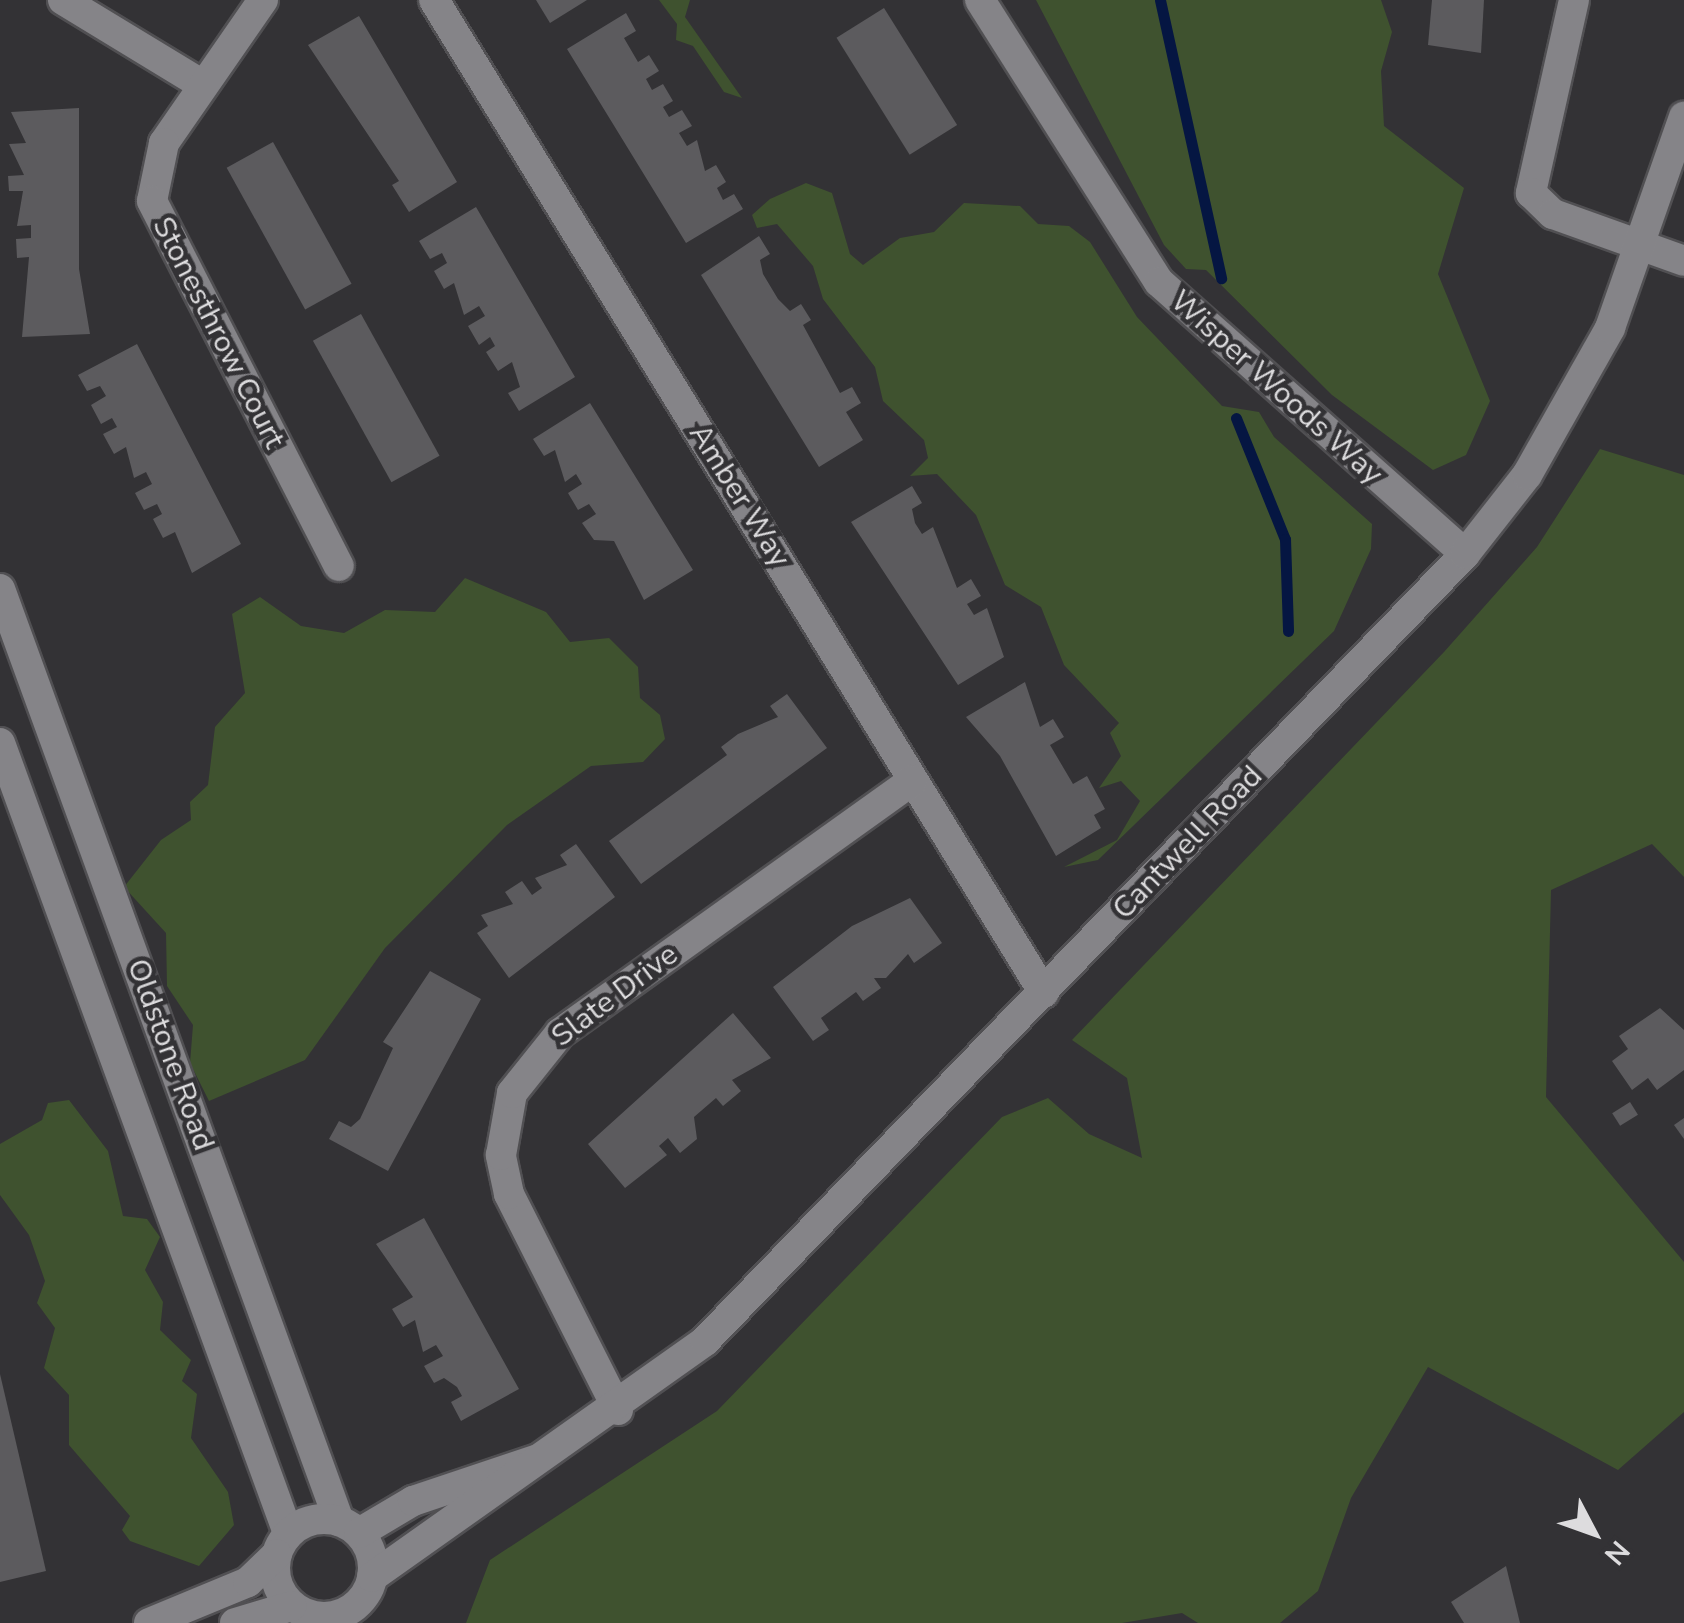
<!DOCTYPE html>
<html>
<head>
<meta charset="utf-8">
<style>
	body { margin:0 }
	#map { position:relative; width:1684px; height:1623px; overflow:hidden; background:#333235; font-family:"Nunito Sans",sans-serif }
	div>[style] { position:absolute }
	.green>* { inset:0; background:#3f522f }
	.stream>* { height:11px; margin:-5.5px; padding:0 5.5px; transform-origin:5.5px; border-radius:5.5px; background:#051642 }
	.building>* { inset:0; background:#5c5b5e; transform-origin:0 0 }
	.roads { filter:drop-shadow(2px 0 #515053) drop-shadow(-2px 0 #515053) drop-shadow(0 2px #515053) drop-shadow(0 -2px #515053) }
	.minor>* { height:30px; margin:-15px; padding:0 15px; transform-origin:15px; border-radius:15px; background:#858488 }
	.minor>.ring { margin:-15px; padding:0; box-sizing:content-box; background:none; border:30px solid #858488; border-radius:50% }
	span { translate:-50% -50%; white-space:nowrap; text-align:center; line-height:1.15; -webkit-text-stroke:9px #333235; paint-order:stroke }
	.street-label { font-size:30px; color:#dddcde }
	.north { position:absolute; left:1544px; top:1483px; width:100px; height:100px; -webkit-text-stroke:8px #333235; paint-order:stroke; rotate:131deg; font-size:28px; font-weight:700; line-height:40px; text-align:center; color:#dddcde }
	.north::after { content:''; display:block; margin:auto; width:35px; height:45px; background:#dddcde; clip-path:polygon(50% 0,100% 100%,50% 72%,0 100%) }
</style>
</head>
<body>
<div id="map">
	<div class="green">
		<div style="clip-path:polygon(659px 0,690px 0,685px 17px,742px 98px,724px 92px,693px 46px,676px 40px,677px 24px)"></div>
		<div style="clip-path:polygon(1036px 0,1381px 0,1392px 32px,1381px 71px,1384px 126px,1464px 188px,1438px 274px,1490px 401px,1466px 455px,1433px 470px,1332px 395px,1206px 270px,1186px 269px,1164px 245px)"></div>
		<div style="clip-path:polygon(806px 183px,832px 193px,850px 254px,863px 265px,900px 238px,934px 232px,964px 203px,1020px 206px,1038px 224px,1069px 226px,1090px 242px,1137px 317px,1222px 406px,1259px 412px,1274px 437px,1372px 524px,1371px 549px,1334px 631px,1098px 860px,1064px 867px,1117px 840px,1140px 801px,1121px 781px,1099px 788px,1121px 756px,1110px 733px,1119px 723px,1064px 665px,1041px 607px,1005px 585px,976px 515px,937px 474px,910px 476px,928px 458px,924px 440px,883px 401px,875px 367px,823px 299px,813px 266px,777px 224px,757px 228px,752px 215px,770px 199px)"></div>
		<div style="clip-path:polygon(1600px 449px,1684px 475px,1684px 877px,1652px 844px,1551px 890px,1546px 1097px,1684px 1262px,1684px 1412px,1618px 1470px,1428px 1367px,1351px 1498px,1318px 1591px,1280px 1623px,1198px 1623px,1182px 1613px,1122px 1623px,466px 1623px,490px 1560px,717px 1411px,1002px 1117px,1048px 1098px,1089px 1134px,1142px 1158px,1127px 1078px,1072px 1040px,1444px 652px,1537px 547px)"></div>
		<div style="clip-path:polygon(465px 578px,546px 612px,570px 642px,609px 638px,638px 667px,640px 698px,660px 715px,665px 739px,643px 762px,591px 766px,507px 825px,385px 948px,305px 1060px,209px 1101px,190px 1063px,193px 1025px,167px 986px,166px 933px,124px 887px,161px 840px,191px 820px,190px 802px,208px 785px,215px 727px,245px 693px,232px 614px,260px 597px,301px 626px,344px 633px,385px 610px,435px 612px)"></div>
		<div style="clip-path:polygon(69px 1100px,108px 1151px,123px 1216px,147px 1219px,160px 1237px,145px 1270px,163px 1302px,160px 1330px,191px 1360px,182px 1381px,197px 1394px,191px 1438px,228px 1492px,234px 1525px,199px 1566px,130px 1541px,122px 1530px,130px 1516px,69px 1445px,69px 1395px,44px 1368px,55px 1328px,37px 1303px,45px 1281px,29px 1235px,0 1195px,0 1144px,42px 1120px,48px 1103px)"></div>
	</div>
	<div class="stream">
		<div style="left:1160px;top:0;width:285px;rotate:77.6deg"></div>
		<div style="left:1236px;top:418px;width:131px;rotate:68deg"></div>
		<div style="left:1285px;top:539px;width:92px;rotate:88.1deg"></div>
	</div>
	<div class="building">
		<div style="clip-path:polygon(536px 0,587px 0,550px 23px)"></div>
		<div style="clip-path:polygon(1432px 0,1484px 0,1481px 53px,1428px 45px)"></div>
		<div style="left:884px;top:8px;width:138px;height:56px;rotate:58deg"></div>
		<div style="clip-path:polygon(626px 13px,636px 31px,624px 38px,638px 62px,649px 55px,659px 71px,646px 79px,652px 90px,663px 84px,673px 101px,663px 107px,669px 117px,682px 110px,692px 126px,679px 133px,687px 146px,697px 140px,705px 171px,716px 165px,726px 182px,717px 188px,723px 200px,734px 194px,743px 209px,686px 243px,567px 49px)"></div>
		<div style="clip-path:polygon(359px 16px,457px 182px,409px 212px,392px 185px,399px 181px,308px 45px)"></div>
		<div style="clip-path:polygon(79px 108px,79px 269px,90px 334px,22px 337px,29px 257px,17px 258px,16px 239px,31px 238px,31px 225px,17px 226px,23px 191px,9px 191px,8px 176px,24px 175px,9px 144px,26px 143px,11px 112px)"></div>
		<div style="left:273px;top:142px;width:162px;height:53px;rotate:61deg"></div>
		<div style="clip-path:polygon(476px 207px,575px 377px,519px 411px,508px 393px,520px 387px,512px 362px,498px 371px,486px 352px,495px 346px,490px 337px,479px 345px,468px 326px,485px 316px,479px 306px,464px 315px,454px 283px,444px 289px,434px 271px,447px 263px,442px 253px,430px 259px,419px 241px)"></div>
		<div style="clip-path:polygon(759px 236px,770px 254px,760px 260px,763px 274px,778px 299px,790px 311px,801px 304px,811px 320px,803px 325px,840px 393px,852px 387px,861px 403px,846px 412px,863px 440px,819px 467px,701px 275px)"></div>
		<div style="left:361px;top:314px;width:162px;height:55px;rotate:61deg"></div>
		<div style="clip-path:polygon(137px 344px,241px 544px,192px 573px,175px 532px,163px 538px,153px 519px,162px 514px,157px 504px,144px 510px,135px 493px,152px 484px,146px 472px,134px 478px,126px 447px,114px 454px,103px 434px,117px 427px,112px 418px,101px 424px,91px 405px,106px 396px,100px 386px,87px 391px,78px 375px)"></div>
		<div style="clip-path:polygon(590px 403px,693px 570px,644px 600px,614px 541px,594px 540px,582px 523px,596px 514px,589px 504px,578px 510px,568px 493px,582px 484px,576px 474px,565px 482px,555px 450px,544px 456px,533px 439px)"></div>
		<div style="clip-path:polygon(912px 486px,922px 503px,912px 509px,915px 523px,922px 534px,933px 527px,957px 588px,971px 579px,981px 596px,967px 604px,974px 615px,987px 608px,1004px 657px,958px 685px,851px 522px)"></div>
		<div style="clip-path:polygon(1025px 682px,1040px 727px,1053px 719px,1064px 737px,1050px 745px,1073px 784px,1087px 776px,1105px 809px,1094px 815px,1101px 828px,1056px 856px,1000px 756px,966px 717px)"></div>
		<div style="clip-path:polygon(787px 694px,827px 748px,641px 884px,609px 841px,727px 755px,721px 747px,738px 734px,778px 717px,770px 706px)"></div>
		<div style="clip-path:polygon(576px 844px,615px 897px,509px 978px,477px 933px,488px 926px,481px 915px,513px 904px,505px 892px,522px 881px,532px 895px,542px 888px,535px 878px,567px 865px,560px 855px)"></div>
		<div style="clip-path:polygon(910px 898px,942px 943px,914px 963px,908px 954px,886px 978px,874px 978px,881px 988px,863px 1001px,856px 992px,821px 1018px,829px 1030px,813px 1041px,773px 987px,852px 926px)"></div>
		<div style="clip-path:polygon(430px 971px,481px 999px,388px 1171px,329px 1139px,339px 1121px,351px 1127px,360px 1119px,393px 1048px,383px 1042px)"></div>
		<div style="clip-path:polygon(1660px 1008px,1684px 1030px,1684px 1070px,1657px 1090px,1648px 1078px,1632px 1090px,1612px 1061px,1628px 1049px,1619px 1036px)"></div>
		<div style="clip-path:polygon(733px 1013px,771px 1058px,732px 1080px,741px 1091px,723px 1106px,716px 1098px,694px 1117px,697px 1139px,680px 1153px,668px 1138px,659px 1146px,667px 1155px,625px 1188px,588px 1144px)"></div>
		<div style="left:1630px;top:1102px;width:15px;height:21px;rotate:58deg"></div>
		<div style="clip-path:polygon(1684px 1118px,1684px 1139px,1674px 1125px)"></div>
		<div style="clip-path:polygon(424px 1218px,519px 1389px,461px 1421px,451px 1402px,462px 1396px,457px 1387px,444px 1378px,434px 1383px,424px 1366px,443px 1356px,436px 1345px,423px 1352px,415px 1320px,403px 1327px,392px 1309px,413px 1297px,376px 1244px)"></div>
		<div style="clip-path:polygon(0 1374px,46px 1571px,0 1582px)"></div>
		<div style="clip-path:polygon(1506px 1566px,1520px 1623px,1464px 1623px,1451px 1602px)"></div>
	</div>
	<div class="roads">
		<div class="minor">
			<div style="left:63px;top:0;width:162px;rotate:31.3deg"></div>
			<div style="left:263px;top:0;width:174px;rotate:124.7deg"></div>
			<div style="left:164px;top:143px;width:59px;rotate:101.7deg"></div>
			<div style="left:152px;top:201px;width:410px;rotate:62.9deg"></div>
			<div style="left:434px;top:0;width:1165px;rotate:58.44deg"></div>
			<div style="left:980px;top:0;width:334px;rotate:57.6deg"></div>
			<div style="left:1159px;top:282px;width:409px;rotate:41.6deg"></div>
			<div style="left:1574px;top:0;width:198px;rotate:102.6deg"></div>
			<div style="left:1531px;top:193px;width:30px;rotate:44deg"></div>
			<div style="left:1553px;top:214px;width:139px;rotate:19.7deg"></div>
			<div style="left:0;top:589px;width:992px;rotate:70.01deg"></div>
			<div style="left:0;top:743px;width:841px;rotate:69.97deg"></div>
			<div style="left:618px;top:1410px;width:242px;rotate:-116.8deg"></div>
			<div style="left:509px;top:1194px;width:40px;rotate:-102deg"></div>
			<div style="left:501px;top:1155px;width:63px;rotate:-79.9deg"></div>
			<div style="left:512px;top:1093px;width:77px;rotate:-51.3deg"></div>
			<div style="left:560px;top:1033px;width:434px;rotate:-35.6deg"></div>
			<div class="ring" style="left:275px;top:1519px;width:68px;height:68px"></div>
			<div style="left:359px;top:1533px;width:63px;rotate:-30.7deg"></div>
			<div style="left:413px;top:1501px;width:129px;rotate:-18.6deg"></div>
			<div style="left:372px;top:1577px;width:408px;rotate:-35.3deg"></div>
			<div style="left:705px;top:1341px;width:1094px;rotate:-46deg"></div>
			<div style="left:1465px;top:554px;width:100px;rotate:-51.9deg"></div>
			<div style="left:1527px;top:475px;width:169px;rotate:-60.5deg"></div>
			<div style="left:1610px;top:328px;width:224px;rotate:-70.7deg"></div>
			<div style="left:149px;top:1623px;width:107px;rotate:-22.5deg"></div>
			<div style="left:248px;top:1582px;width:40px;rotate:-44deg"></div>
			<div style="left:235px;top:1623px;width:59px;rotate:-16.6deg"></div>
		</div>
	</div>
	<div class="street-label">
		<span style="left:218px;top:333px;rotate:63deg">Stonesthrow Court</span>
		<span style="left:1276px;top:388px;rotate:42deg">Wisper Woods Way</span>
		<span style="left:739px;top:496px;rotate:58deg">Amber Way</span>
		<span style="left:1188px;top:843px;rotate:-46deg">Cantwell Road</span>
		<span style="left:615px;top:996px;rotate:-37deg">Slate Drive</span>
		<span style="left:170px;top:1055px;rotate:70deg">Oldstone Road</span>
	</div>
	<div class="north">N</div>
</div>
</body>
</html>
